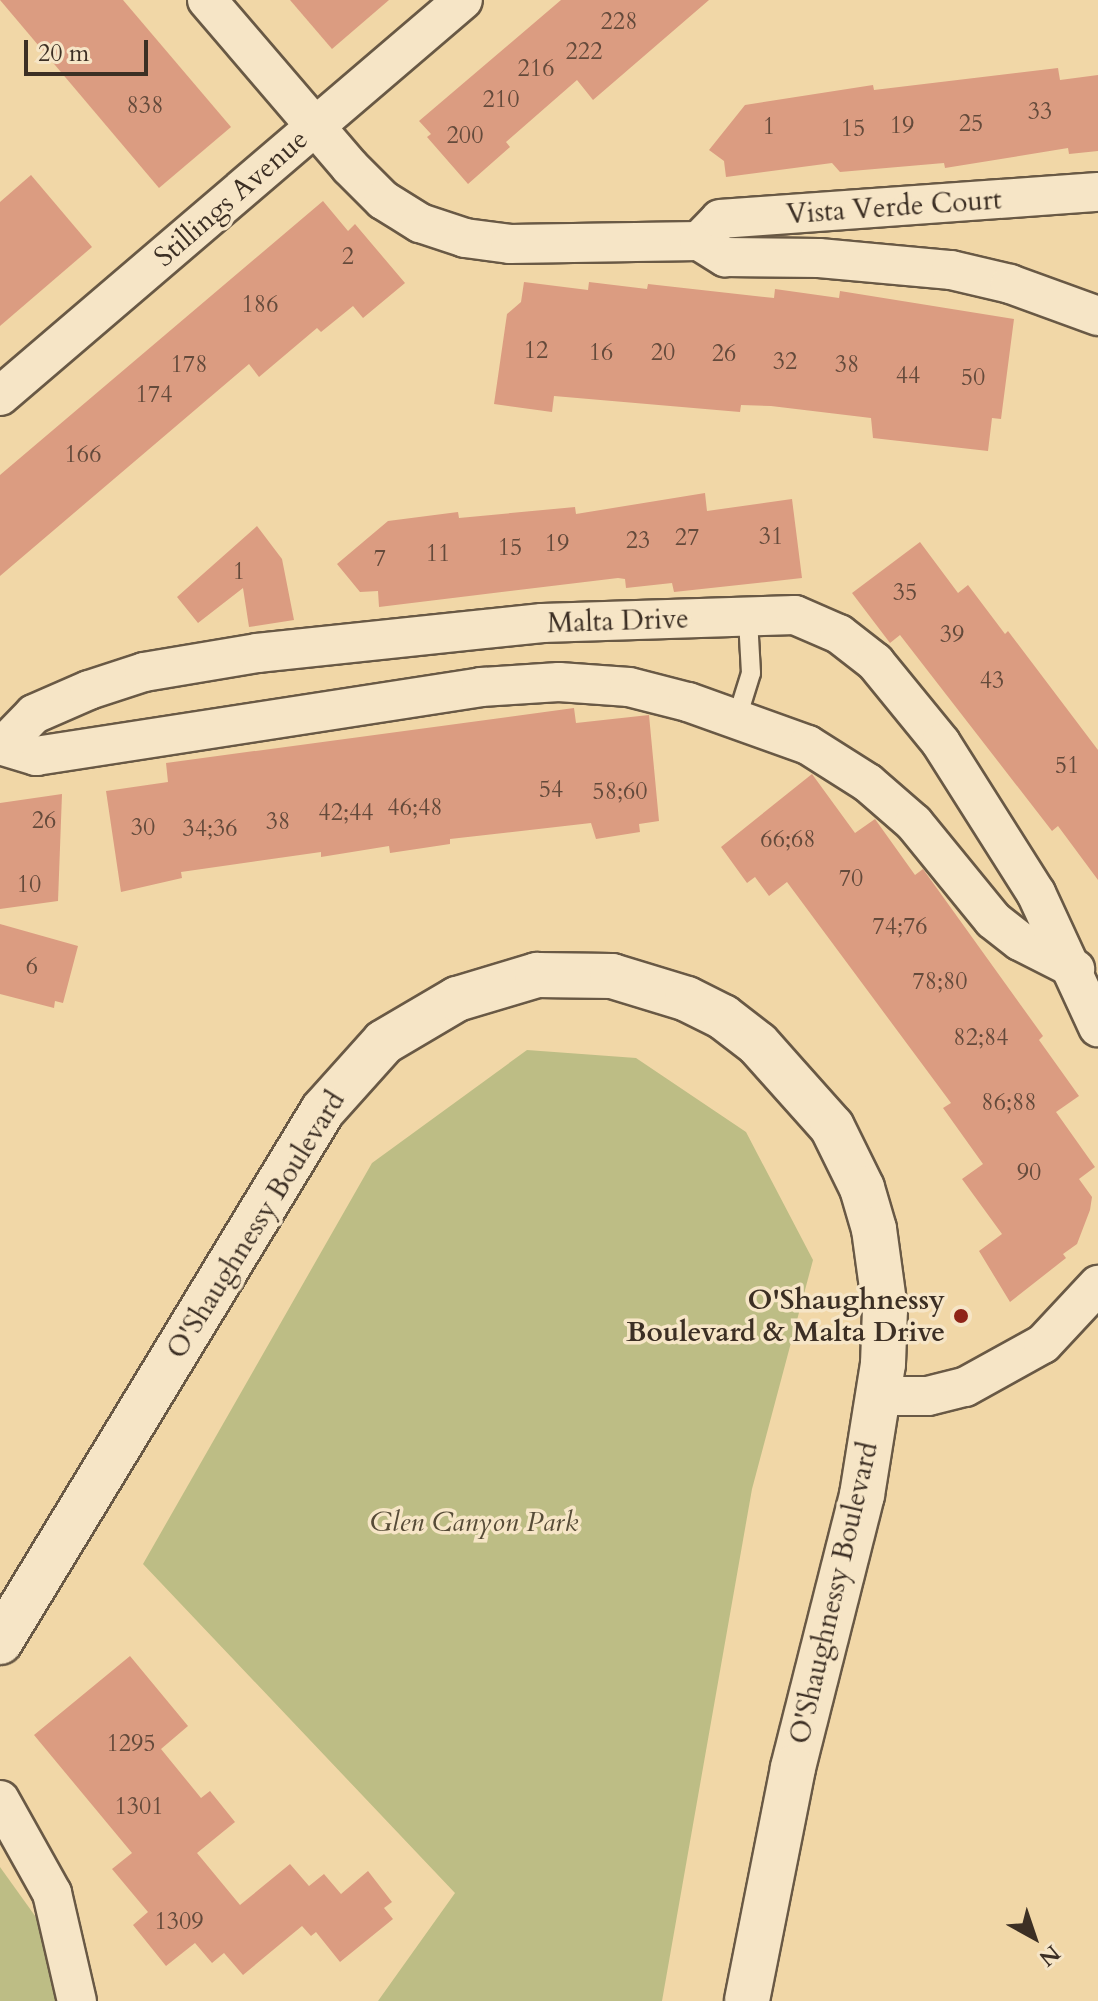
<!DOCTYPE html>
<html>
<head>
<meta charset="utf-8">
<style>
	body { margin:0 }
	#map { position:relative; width:1098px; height:2001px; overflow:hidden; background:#f1d7a7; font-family:Cardo,serif }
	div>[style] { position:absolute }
	.green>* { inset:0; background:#bdbd85 }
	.building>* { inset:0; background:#db9c81 }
	.roads { filter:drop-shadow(2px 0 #695945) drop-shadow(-2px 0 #695945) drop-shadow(0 2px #695945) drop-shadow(0 -2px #695945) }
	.lane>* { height:18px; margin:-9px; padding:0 9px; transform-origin:9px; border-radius:9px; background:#f6e5c6 }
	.street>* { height:38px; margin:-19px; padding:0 19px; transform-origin:19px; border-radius:19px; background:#f6e5c6 }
	.secondary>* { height:44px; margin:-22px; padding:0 22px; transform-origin:22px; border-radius:22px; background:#f6e5c6 }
	.dots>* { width:22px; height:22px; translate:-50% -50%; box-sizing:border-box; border:4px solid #f6e5c6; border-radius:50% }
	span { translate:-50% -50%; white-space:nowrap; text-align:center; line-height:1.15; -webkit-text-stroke:7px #f6e5c6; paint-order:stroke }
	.number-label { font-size:24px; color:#644a3b }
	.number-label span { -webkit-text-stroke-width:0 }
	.street-label { font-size:28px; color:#3c2f24 }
	.poi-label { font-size:28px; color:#3c2f24; font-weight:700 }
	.right { translate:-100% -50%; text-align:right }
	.park-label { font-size:28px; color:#564b37; font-style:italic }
	.north { position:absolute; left:994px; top:1897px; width:80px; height:80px; -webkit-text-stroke:6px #f6e5c6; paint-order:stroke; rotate:140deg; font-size:22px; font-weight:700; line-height:32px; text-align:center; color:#3c2f24 }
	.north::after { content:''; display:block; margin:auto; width:28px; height:36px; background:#3c2f24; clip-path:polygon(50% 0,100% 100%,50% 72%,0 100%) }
	.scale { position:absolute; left:24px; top:40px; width:124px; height:36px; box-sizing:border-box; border:4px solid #3c2f24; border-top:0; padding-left:10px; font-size:24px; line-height:28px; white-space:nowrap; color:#3c2f24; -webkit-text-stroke:6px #f6e5c6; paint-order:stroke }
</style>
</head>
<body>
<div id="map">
	<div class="green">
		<div style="clip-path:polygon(527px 1050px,636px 1058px,746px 1132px,813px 1260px,752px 1489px,662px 2001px,378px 2001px,455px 1893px,143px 1564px,372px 1163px)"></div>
		<div style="clip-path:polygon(0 1867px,96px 2001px,0 2001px)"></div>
	</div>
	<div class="building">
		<div style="clip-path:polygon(0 0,123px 0,231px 127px,159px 188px)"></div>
		<div style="clip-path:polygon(290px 0,389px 0,332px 49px)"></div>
		<div style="clip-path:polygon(561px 0,709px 0,593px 100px,577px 80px,506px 142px,510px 147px,468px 184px,427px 137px,431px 134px,419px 121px)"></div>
		<div style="clip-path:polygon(1058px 68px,1060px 80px,1098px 75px,1098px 151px,1069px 154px,1068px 148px,945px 168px,944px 163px,840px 172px,832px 163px,726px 177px,724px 161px,709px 150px,745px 105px,873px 85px,874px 90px)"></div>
		<div style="clip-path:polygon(31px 175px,92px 247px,0 326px,0 202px)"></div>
		<div style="clip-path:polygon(323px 201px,348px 231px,355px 224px,405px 283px,363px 318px,353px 306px,321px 332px,317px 328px,259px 377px,249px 364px,0 576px,0 475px)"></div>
		<div style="clip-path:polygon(524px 282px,588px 290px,589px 282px,647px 289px,648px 284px,774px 298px,775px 289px,839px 298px,840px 291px,1014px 319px,1001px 419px,992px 418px,988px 451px,873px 438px,871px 418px,771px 406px,741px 405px,740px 412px,554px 396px,552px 412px,494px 404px,507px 314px,521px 302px)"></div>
		<div style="clip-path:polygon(705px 493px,707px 511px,792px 499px,802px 578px,674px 592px,672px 583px,626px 588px,625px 579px,618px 578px,379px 607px,378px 591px,360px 592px,337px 564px,388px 521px,458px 512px,459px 518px,575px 507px,576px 514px)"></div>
		<div style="clip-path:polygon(257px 526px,282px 559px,294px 620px,249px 627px,243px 588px,198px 623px,177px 597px)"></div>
		<div style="clip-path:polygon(920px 542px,958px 593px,968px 585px,1005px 634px,1008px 631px,1098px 750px,1098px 880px,1058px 826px,1052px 831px,900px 635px,890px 643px,852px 593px)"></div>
		<div style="clip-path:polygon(574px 708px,576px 723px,649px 715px,659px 821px,639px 824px,640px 832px,596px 839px,591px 823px,450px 839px,450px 844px,390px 853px,389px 846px,321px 857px,321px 852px,181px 872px,182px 878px,121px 892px,106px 791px,168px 782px,166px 763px)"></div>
		<div style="clip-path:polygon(812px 774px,855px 833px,875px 819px,915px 875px,923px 869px,1043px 1036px,1039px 1040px,1079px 1096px,1056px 1112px,1095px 1167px,1079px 1179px,1092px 1197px,1090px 1210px,1077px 1244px,1063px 1254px,1066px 1258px,1010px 1302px,979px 1251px,1002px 1234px,962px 1179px,983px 1164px,943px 1108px,951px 1103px,787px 882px,769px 896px,755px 877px,747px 883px,721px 847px)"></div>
		<div style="clip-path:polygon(62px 794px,58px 901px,0 909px,0 803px)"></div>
		<div style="clip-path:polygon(0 924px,78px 946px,63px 1003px,55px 1001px,54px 1008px,0 994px)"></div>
		<div style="clip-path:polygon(130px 1656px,188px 1726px,161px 1749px,201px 1798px,210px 1791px,235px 1822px,197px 1853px,240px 1905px,290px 1864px,309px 1886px,324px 1874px,341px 1894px,368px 1871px,392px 1902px,384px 1908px,393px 1919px,340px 1962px,316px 1932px,311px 1936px,302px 1926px,243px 1975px,224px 1953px,212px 1963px,195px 1943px,166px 1966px,133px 1925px,148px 1912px,112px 1869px,132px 1853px,34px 1735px)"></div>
	</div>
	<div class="roads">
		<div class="lane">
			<div style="left:737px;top:718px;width:47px;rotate:-72.7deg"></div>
			<div style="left:751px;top:673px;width:54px;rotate:-93.2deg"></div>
		</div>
		<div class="street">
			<div style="left:207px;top:0;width:220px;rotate:49.4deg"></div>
			<div style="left:350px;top:167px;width:47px;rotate:45deg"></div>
			<div style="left:383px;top:200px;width:44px;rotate:31.9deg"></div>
			<div style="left:420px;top:223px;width:47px;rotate:18.4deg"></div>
			<div style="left:465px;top:238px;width:45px;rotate:7.6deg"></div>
			<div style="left:510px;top:244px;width:189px;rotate:-0.9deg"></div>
			<div style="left:699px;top:241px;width:31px;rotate:32deg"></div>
			<div style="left:725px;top:257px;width:94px;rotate:0.6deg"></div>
			<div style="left:819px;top:258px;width:133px;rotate:5.2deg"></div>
			<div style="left:951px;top:270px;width:61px;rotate:13.3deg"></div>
			<div style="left:1010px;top:284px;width:94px;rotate:20deg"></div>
			<div style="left:699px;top:241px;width:30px;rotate:-46deg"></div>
			<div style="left:720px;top:219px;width:379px;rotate:-4.1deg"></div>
			<div style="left:0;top:396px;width:609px;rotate:-40.54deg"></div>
			<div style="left:0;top:745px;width:38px;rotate:17deg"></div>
			<div style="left:36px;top:756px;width:450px;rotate:-8.8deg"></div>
			<div style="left:481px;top:687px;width:78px;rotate:-3.7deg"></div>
			<div style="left:559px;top:682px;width:70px;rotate:4.1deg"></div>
			<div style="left:629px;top:687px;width:61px;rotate:14.3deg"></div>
			<div style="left:688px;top:702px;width:127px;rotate:19.7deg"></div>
			<div style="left:808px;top:745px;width:71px;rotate:32.3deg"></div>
			<div style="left:868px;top:783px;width:61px;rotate:41deg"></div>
			<div style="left:914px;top:823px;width:125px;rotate:50.8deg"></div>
			<div style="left:993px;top:920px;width:34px;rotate:38deg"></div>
			<div style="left:1020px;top:941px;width:62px;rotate:27deg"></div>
			<div style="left:4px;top:745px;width:43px;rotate:-45.9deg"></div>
			<div style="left:34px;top:714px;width:60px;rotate:-23.6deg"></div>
			<div style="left:89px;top:690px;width:58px;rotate:-18.1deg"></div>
			<div style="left:144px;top:672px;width:115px;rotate:-9.5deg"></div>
			<div style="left:257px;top:653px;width:287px;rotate:-6deg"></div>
			<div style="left:542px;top:623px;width:253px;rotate:-1.8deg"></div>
			<div style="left:795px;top:615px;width:48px;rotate:23.4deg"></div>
			<div style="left:839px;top:634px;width:46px;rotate:37.9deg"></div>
			<div style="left:875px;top:662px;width:104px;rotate:50.8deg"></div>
			<div style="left:941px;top:743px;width:178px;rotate:57.7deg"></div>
			<div style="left:1036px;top:893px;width:148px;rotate:65.2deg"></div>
			<div style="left:877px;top:1396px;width:51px"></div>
			<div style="left:928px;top:1396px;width:38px;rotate:-14deg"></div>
			<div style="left:965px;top:1387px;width:89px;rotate:-28.9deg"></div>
			<div style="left:1043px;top:1344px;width:81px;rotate:-47deg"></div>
			<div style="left:0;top:1800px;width:107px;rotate:60.8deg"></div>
			<div style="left:52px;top:1893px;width:111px;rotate:77deg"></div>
		</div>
		<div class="secondary">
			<div style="left:0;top:1642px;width:622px;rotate:-58.74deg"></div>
			<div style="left:323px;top:1110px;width:91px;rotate:-48.1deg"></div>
			<div style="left:384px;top:1042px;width:85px;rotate:-30.5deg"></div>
			<div style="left:457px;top:999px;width:84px;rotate:-16.7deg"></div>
			<div style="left:537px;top:975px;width:75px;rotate:0.8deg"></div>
			<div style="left:612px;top:976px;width:78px;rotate:17deg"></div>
			<div style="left:687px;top:999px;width:40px;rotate:26.6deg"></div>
			<div style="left:723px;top:1017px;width:44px;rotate:37.6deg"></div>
			<div style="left:758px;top:1044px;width:111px;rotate:48.3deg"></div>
			<div style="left:832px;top:1127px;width:68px;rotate:63.8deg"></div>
			<div style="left:862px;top:1188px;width:43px;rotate:73.7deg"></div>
			<div style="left:874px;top:1229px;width:81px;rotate:82.2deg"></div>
			<div style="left:885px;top:1309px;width:55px;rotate:92.1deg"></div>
			<div style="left:883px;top:1364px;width:133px;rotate:99.1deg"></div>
			<div style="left:862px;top:1495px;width:282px;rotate:104.2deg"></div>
			<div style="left:793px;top:1768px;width:237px;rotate:101.2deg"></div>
		</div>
	</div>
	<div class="dots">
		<div style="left:961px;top:1316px;background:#8f2418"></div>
	</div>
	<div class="number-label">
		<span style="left:619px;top:22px">228</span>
		<span style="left:584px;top:52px">222</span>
		<span style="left:536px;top:69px">216</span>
		<span style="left:501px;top:100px">210</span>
		<span style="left:145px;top:106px">838</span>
		<span style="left:1040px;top:112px">33</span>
		<span style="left:971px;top:124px">25</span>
		<span style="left:902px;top:126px">19</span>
		<span style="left:769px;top:127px">1</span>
		<span style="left:853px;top:129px">15</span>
		<span style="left:465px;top:136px">200</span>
		<span style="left:348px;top:257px">2</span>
		<span style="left:260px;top:305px">186</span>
		<span style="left:536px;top:351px">12</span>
		<span style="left:601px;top:353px">16</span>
		<span style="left:663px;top:353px">20</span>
		<span style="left:724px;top:354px">26</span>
		<span style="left:785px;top:362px">32</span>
		<span style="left:189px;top:365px">178</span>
		<span style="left:847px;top:365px">38</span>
		<span style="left:908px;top:376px">44</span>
		<span style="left:973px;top:378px">50</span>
		<span style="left:154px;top:395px">174</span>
		<span style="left:83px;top:455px">166</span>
		<span style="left:771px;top:537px">31</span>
		<span style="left:687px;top:538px">27</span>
		<span style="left:638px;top:541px">23</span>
		<span style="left:557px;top:544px">19</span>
		<span style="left:510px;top:548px">15</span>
		<span style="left:438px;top:554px">11</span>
		<span style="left:380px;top:559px">7</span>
		<span style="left:239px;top:572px">1</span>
		<span style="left:905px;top:593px">35</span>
		<span style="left:952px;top:635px">39</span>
		<span style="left:992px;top:681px">43</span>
		<span style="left:1067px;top:766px">51</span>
		<span style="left:551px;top:790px">54</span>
		<span style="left:620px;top:792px">58;60</span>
		<span style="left:415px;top:808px">46;48</span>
		<span style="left:346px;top:813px">42;44</span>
		<span style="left:44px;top:821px">26</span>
		<span style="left:278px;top:822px">38</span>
		<span style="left:143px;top:828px">30</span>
		<span style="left:210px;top:829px">34;36</span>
		<span style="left:788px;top:840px">66;68</span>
		<span style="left:851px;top:879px">70</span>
		<span style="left:29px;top:885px">10</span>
		<span style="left:900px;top:927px">74;76</span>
		<span style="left:32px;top:967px">6</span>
		<span style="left:940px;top:982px">78;80</span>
		<span style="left:981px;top:1038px">82;84</span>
		<span style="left:1009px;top:1103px">86;88</span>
		<span style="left:1029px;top:1173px">90</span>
		<span style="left:131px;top:1744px">1295</span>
		<span style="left:139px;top:1807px">1301</span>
		<span style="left:179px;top:1922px">1309</span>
	</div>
	<div class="street-label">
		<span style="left:231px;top:198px;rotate:-41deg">Stillings Avenue</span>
		<span style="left:894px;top:207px;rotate:-4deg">Vista Verde Court</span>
		<span style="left:618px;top:621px;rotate:-2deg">Malta Drive</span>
		<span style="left:256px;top:1225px;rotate:-58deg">O'Shaughnessy Boulevard</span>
		<span style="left:834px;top:1593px;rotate:-77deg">O'Shaughnessy Boulevard</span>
	</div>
	<div class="poi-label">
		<span class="right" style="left:945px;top:1316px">O'Shaughnessy<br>Boulevard &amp; Malta Drive</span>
	</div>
	<div class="park-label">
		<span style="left:474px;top:1522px">Glen Canyon Park</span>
	</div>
	<div class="north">N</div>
	<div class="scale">20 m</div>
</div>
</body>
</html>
